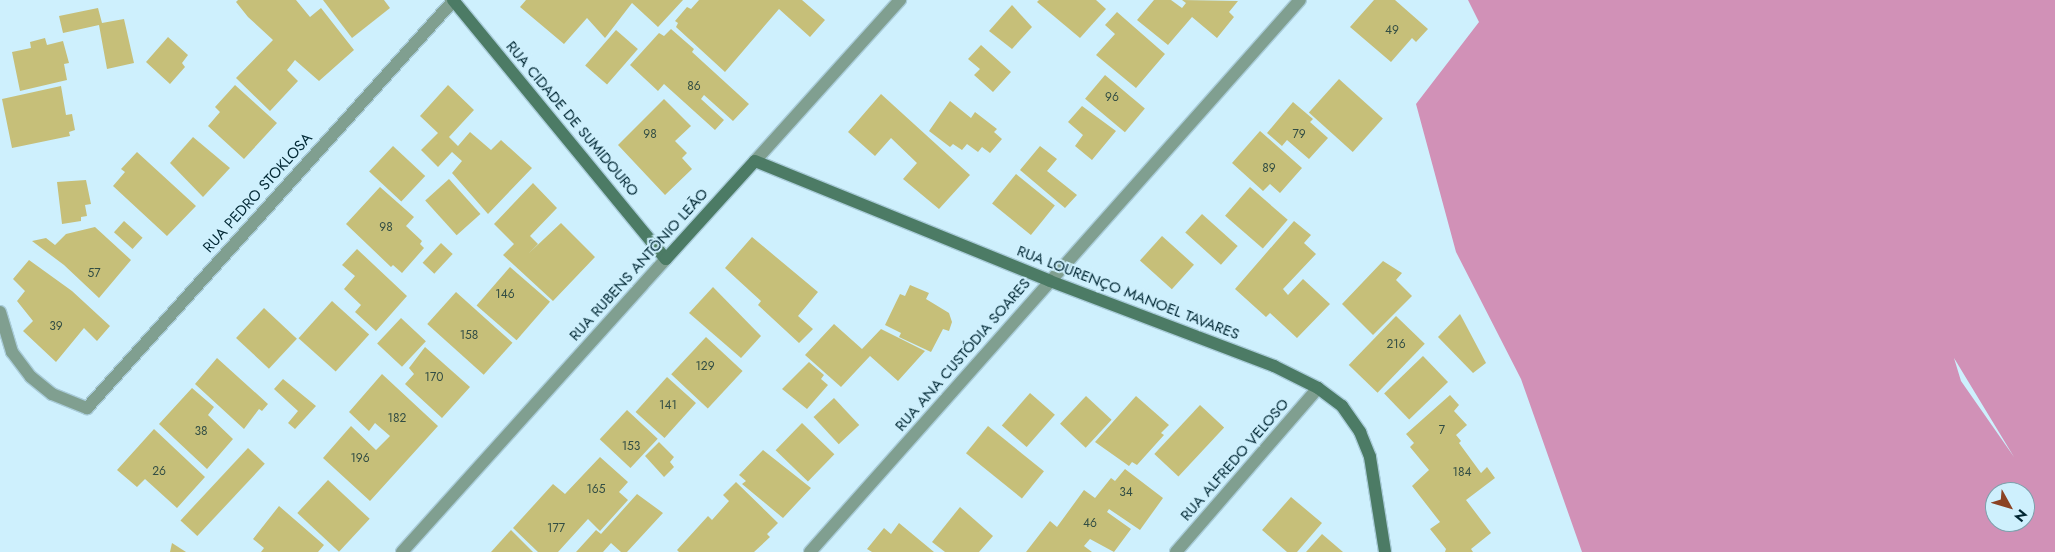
<!DOCTYPE html>
<html>
<head>
<meta charset="utf-8">
<style>
	body { margin:0 }
	#map { position:relative; width:2055px; height:552px; overflow:hidden; background:#cef0fd; font-family:Jost,sans-serif }
	div>[style] { position:absolute }
	.forest>* { inset:0; background:#d191b7 }
	.building>* { inset:0; background:#c6bf79; transform-origin:0 0 }
	.roads { filter:drop-shadow(1px 0 #a9ccd9) drop-shadow(-1px 0 #a9ccd9) drop-shadow(0 1px #a9ccd9) drop-shadow(0 -1px #a9ccd9) }
	.street>* { height:12px; margin:-6px; padding:0 6px; transform-origin:6px; border-radius:6px; background:#809f90 }
	.secondary>* { height:12px; margin:-6px; padding:0 6px; transform-origin:6px; border-radius:6px; background:#4c7b65 }
	span { translate:-50% -50%; white-space:nowrap; text-align:center; line-height:1.15; -webkit-text-stroke:4px #cef0fd; paint-order:stroke }
	.number-label { font-size:12px; color:#324d44 }
	.number-label span { -webkit-text-stroke-width:0 }
	.street-label { font-size:15px; color:#002733 }
	.north { position:absolute; left:1985px; top:482px; width:50px; height:50px; box-sizing:border-box; background:#cef0fd; border:1px solid #7ca0ac; border-radius:50%; rotate:129deg; font-size:14px; font-weight:700; line-height:20px; text-align:center; color:#002733 }
	.north::after { content:''; display:block; margin:auto; width:18px; height:22px; background:#8b4323; clip-path:polygon(50% 0,100% 100%,50% 72%,0 100%) }
</style>
</head>
<body>
<div id="map">
	<div class="forest">
		<div style="clip-path:polygon(evenodd,1468px 0,2055px 0,2055px 552px,1582px 552px,1521px 379px,1456px 252px,1416px 104px,1479px 22px,1468px 0,1954px 358px,2014px 457px,1961px 381px,1954px 358px,1468px 0,1995px 492px,2025px 492px,2025px 522px,1995px 522px,1995px 492px)"></div>
	</div>
	<div class="building">
		<div style="clip-path:polygon(238px 0,296px 0,310px 17px,321px 8px,354px 50px,319px 81px,295px 60px,287px 70px,298px 81px,270px 111px,236px 78px,273px 40px,248px 17px,236px 2px)"></div>
		<div style="clip-path:polygon(323px 0,384px 0,390px 8px,352px 38px)"></div>
		<div style="clip-path:polygon(526px 0,683px 0,658px 27px,632px 3px,605px 38px,587px 18px,564px 44px,520px 7px)"></div>
		<div style="clip-path:polygon(699px 0,802px 0,825px 20px,810px 37px,779px 9px,725px 72px,676px 27px,678px 23px,675px 21px,687px 7px,691px 9px)"></div>
		<div style="clip-path:polygon(1039px 0,1096px 0,1106px 9px,1080px 38px,1037px 2px)"></div>
		<div style="clip-path:polygon(1154px 0,1171px 0,1182px 8px,1186px 3px,1182px 0,1238px 1px,1229px 12px,1234px 17px,1217px 38px,1192px 17px,1168px 45px,1137px 20px)"></div>
		<div style="clip-path:polygon(1374px 0,1395px 0,1428px 29px,1416px 42px,1412px 38px,1391px 62px,1350px 27px)"></div>
		<div style="clip-path:polygon(1012px 5px,1032px 27px,1012px 49px,989px 31px)"></div>
		<div style="clip-path:polygon(98px 8px,102px 23px,124px 19px,134px 63px,107px 69px,99px 25px,63px 33px,59px 16px)"></div>
		<div style="clip-path:polygon(1117px 12px,1165px 54px,1136px 88px,1096px 55px,1115px 34px,1105px 25px)"></div>
		<div style="clip-path:polygon(671px 29px,694px 49px,692px 52px,749px 104px,733px 121px,704px 95px,701px 99px,724px 120px,715px 130px,664px 84px,658px 91px,630px 65px,659px 33px,664px 36px)"></div>
		<div style="left:616px;top:30px;width:29px;height:47px;rotate:41deg"></div>
		<div style="clip-path:polygon(168px 37px,188px 55px,182px 63px,185px 67px,170px 84px,146px 62px)"></div>
		<div style="clip-path:polygon(45px 38px,47px 45px,63px 41px,69px 63px,64px 64px,67px 80px,20px 91px,12px 52px,31px 48px,30px 42px)"></div>
		<div style="clip-path:polygon(981px 45px,1011px 72px,993px 92px,974px 75px,980px 69px,968px 59px)"></div>
		<div style="left:1105px;top:75px;width:52px;height:31px;rotate:40deg"></div>
		<div style="left:1339px;top:79px;width:59px;height:45px;rotate:42deg"></div>
		<div style="clip-path:polygon(235px 85px,277px 123px,244px 159px,208px 126px,220px 112px,215px 107px)"></div>
		<div style="clip-path:polygon(448px 85px,474px 110px,449px 137px,458px 146px,470px 132px,491px 150px,501px 140px,532px 168px,488px 214px,452px 173px,462px 161px,452px 152px,438px 167px,421px 150px,438px 133px,420px 116px)"></div>
		<div style="clip-path:polygon(61px 86px,66px 115px,72px 114px,75px 130px,69px 132px,70px 136px,12px 148px,2px 99px)"></div>
		<div style="clip-path:polygon(881px 94px,970px 175px,939px 209px,903px 179px,917px 163px,891px 138px,875px 156px,848px 132px)"></div>
		<div style="clip-path:polygon(664px 99px,691px 126px,675px 141px,687px 153px,682px 158px,692px 169px,665px 195px,618px 145px)"></div>
		<div style="clip-path:polygon(950px 101px,971px 118px,975px 112px,997px 129px,994px 132px,1002px 139px,990px 153px,982px 147px,978px 152px,967px 144px,962px 150px,953px 144px,950px 147px,929px 131px)"></div>
		<div style="clip-path:polygon(1293px 102px,1313px 119px,1310px 122px,1328px 138px,1309px 159px,1287px 140px,1282px 146px,1267px 133px)"></div>
		<div style="clip-path:polygon(1082px 106px,1116px 131px,1092px 160px,1075px 146px,1083px 135px,1068px 122px)"></div>
		<div style="clip-path:polygon(1260px 131px,1302px 168px,1280px 193px,1270px 184px,1263px 191px,1232px 163px)"></div>
		<div style="clip-path:polygon(193px 137px,230px 168px,203px 197px,170px 163px)"></div>
		<div style="left:393px;top:146px;width:44px;height:35px;rotate:43deg"></div>
		<div style="clip-path:polygon(1040px 146px,1057px 159px,1047px 171px,1077px 195px,1065px 208px,1020px 170px)"></div>
		<div style="clip-path:polygon(137px 152px,196px 206px,167px 236px,113px 186px,125px 172px,121px 169px)"></div>
		<div style="left:1016px;top:174px;width:50px;height:38px;rotate:39deg"></div>
		<div style="left:449px;top:179px;width:47px;height:32px;rotate:48deg"></div>
		<div style="clip-path:polygon(86px 180px,91px 204px,85px 205px,87px 216px,81px 217px,81px 221px,62px 224px,57px 182px)"></div>
		<div style="clip-path:polygon(533px 183px,557px 208px,530px 236px,538px 244px,528px 254px,561px 223px,595px 257px,553px 301px,503px 255px,514px 244px,494px 224px)"></div>
		<div style="clip-path:polygon(380px 187px,414px 217px,406px 226px,422px 241px,420px 244px,424px 248px,402px 273px,393px 265px,391px 267px,346px 224px)"></div>
		<div style="left:1250px;top:187px;width:50px;height:38px;rotate:41deg"></div>
		<div style="left:1202px;top:214px;width:48px;height:25px;rotate:42deg"></div>
		<div style="left:124px;top:221px;width:25px;height:15px;rotate:42deg"></div>
		<div style="clip-path:polygon(1294px 221px,1311px 235px,1304px 243px,1316px 254px,1283px 289px,1288px 295px,1303px 279px,1330px 304px,1297px 338px,1270px 313px,1266px 317px,1235px 289px)"></div>
		<div style="clip-path:polygon(95px 227px,131px 260px,99px 298px,64px 265px,32px 241px,46px 238px,55px 245px,66px 234px)"></div>
		<div style="left:1162px;top:236px;width:43px;height:33px;rotate:42deg"></div>
		<div style="clip-path:polygon(752px 237px,818px 292px,798px 316px,813px 329px,799px 343px,758px 305px,761px 301px,725px 268px)"></div>
		<div style="left:441px;top:243px;width:16px;height:27px;rotate:43deg"></div>
		<div style="clip-path:polygon(357px 249px,407px 296px,376px 331px,355px 312px,361px 305px,344px 289px,355px 276px,342px 265px)"></div>
		<div style="clip-path:polygon(29px 260px,72px 291px,110px 326px,97px 341px,84px 328px,56px 362px,23px 331px,33px 321px,17px 301px,25px 291px,13px 279px)"></div>
		<div style="clip-path:polygon(1383px 261px,1402px 273px,1396px 280px,1412px 296px,1373px 335px,1342px 304px)"></div>
		<div style="left:510px;top:267px;width:53px;height:51px;rotate:41deg"></div>
		<div style="clip-path:polygon(910px 285px,929px 293px,926px 299px,949px 313px,952px 322px,949px 331px,943px 329px,931px 352px,899px 337px,901px 333px,885px 325px,900px 294px,905px 296px)"></div>
		<div style="clip-path:polygon(713px 287px,761px 336px,741px 358px,689px 313px)"></div>
		<div style="left:456px;top:292px;width:76px;height:43px;rotate:42deg"></div>
		<div style="left:332px;top:301px;width:50px;height:50px;rotate:42deg"></div>
		<div style="left:264px;top:308px;width:45px;height:41px;rotate:43deg"></div>
		<div style="clip-path:polygon(1460px 314px,1486px 363px,1473px 373px,1438px 337px)"></div>
		<div style="left:1396px;top:316px;width:40px;height:68px;rotate:44deg"></div>
		<div style="left:401px;top:318px;width:34px;height:35px;rotate:43deg"></div>
		<div style="clip-path:polygon(834px 324px,862px 349px,881px 329px,925px 351px,898px 381px,870px 356px,841px 387px,805px 355px)"></div>
		<div style="left:706px;top:337px;width:50px;height:51px;rotate:43deg"></div>
		<div style="clip-path:polygon(425px 347px,470px 387px,442px 418px,405px 384px,414px 374px,409px 368px)"></div>
		<div style="left:1423px;top:356px;width:36px;height:54px;rotate:46deg"></div>
		<div style="clip-path:polygon(217px 358px,268px 404px,262px 411px,259px 409px,244px 429px,195px 384px)"></div>
		<div style="clip-path:polygon(809px 362px,824px 375px,821px 379px,828px 385px,807px 409px,782px 389px)"></div>
		<div style="clip-path:polygon(382px 374px,438px 426px,370px 501px,323px 458px,351px 426px,376px 450px,390px 436px,375px 423px,369px 431px,349px 412px)"></div>
		<div style="left:667px;top:377px;width:39px;height:47px;rotate:42deg"></div>
		<div style="clip-path:polygon(283px 379px,316px 406px,295px 429px,288px 423px,298px 411px,274px 389px)"></div>
		<div style="clip-path:polygon(192px 388px,214px 407px,208px 415px,233px 439px,207px 469px,159px 424px)"></div>
		<div style="left:1030px;top:393px;width:33px;height:43px;rotate:41deg"></div>
		<div style="clip-path:polygon(1450px 395px,1459px 405px,1454px 411px,1467px 425px,1456px 435px,1461px 441px,1459px 443px,1481px 473px,1487px 467px,1495px 478px,1466px 500px,1491px 533px,1471px 549px,1473px 552px,1445px 552px,1446px 549px,1430px 529px,1440px 522px,1412px 486px,1429px 470px,1410px 447px,1414px 443px,1406px 434px)"></div>
		<div style="left:1086px;top:396px;width:35px;height:38px;rotate:43deg"></div>
		<div style="clip-path:polygon(1136px 396px,1169px 425px,1161px 433px,1164px 435px,1137px 465px,1132px 462px,1129px 466px,1095px 442px)"></div>
		<div style="left:834px;top:398px;width:37px;height:28px;rotate:47deg"></div>
		<div style="left:1200px;top:405px;width:33px;height:67px;rotate:43deg"></div>
		<div style="left:627px;top:410px;width:42px;height:40px;rotate:43deg"></div>
		<div style="left:802px;top:423px;width:45px;height:38px;rotate:44deg"></div>
		<div style="left:988px;top:426px;width:72px;height:35px;rotate:39deg"></div>
		<div style="clip-path:polygon(154px 429px,205px 477px,177px 508px,145px 479px,137px 487px,117px 470px)"></div>
		<div style="clip-path:polygon(659px 442px,674px 457px,670px 462px,674px 467px,664px 477px,645px 456px)"></div>
		<div style="left:248px;top:448px;width:23px;height:99px;rotate:43deg"></div>
		<div style="clip-path:polygon(763px 450px,811px 488px,783px 518px,742px 484px,746px 481px,739px 475px)"></div>
		<div style="clip-path:polygon(600px 457px,628px 482px,619px 492px,628px 500px,600px 531px,588px 519px,558px 552px,538px 552px,513px 528px,553px 484px,565px 494px)"></div>
		<div style="clip-path:polygon(1125px 469px,1163px 498px,1140px 530px,1109px 509px,1107px 512px,1131px 529px,1114px 552px,1090px 539px,1084px 546px,1092px 552px,1026px 552px,1050px 521px,1057px 527px,1084px 490px,1095px 498px,1111px 478px,1115px 481px)"></div>
		<div style="left:328px;top:480px;width:57px;height:45px;rotate:43deg"></div>
		<div style="clip-path:polygon(736px 482px,778px 523px,767px 534px,770px 537px,754px 552px,679px 552px,677px 550px,708px 516px,712px 520px,729px 501px,723px 495px)"></div>
		<div style="clip-path:polygon(637px 494px,663px 513px,627px 552px,621px 552px,611px 543px,603px 552px,576px 552px,596px 530px,601px 534px)"></div>
		<div style="clip-path:polygon(1291px 497px,1322px 523px,1297px 552px,1287px 552px,1262px 530px)"></div>
		<div style="clip-path:polygon(279px 506px,324px 545px,318px 552px,261px 552px,264px 548px,253px 539px)"></div>
		<div style="clip-path:polygon(960px 507px,993px 536px,979px 552px,945px 552px,932px 542px)"></div>
		<div style="clip-path:polygon(899px 523px,934px 552px,872px 552px,867px 549px,884px 528px,891px 534px)"></div>
		<div style="clip-path:polygon(511px 530px,533px 552px,491px 552px)"></div>
		<div style="clip-path:polygon(1322px 534px,1343px 552px,1306px 552px)"></div>
		<div style="clip-path:polygon(172px 543px,186px 552px,170px 552px)"></div>
	</div>
	<div class="roads">
		<div class="street">
			<div style="left:755px;top:161px;width:217px;rotate:-48deg"></div>
			<div style="left:0;top:312px;width:42px;rotate:73.3deg"></div>
			<div style="left:12px;top:352px;width:31px;rotate:53deg"></div>
			<div style="left:31px;top:377px;width:27px;rotate:39deg"></div>
			<div style="left:52px;top:394px;width:38px;rotate:22deg"></div>
			<div style="left:87px;top:408px;width:549px;rotate:-48.03deg"></div>
			<div style="left:402px;top:552px;width:394px;rotate:-48deg"></div>
			<div style="left:810px;top:552px;width:738px;rotate:-48.41deg"></div>
			<div style="left:1176px;top:552px;width:217px;rotate:-49.1deg"></div>
		</div>
		<div class="secondary">
			<div style="left:453px;top:0;width:335px;rotate:50.6deg"></div>
			<div style="left:666px;top:259px;width:132px;rotate:-47.8deg"></div>
			<div style="left:755px;top:161px;width:318px;rotate:22.1deg"></div>
			<div style="left:1050px;top:281px;width:240px;rotate:20.8deg"></div>
			<div style="left:1274px;top:366px;width:49px;rotate:26.6deg"></div>
			<div style="left:1318px;top:388px;width:30px;rotate:37deg"></div>
			<div style="left:1342px;top:406px;width:32px;rotate:55deg"></div>
			<div style="left:1360px;top:432px;width:27px;rotate:68deg"></div>
			<div style="left:1370px;top:457px;width:96px;rotate:81deg"></div>
		</div>
	</div>
	<div class="number-label">
		<span style="left:1392px;top:31px">49</span>
		<span style="left:694px;top:87px">86</span>
		<span style="left:1112px;top:98px">96</span>
		<span style="left:650px;top:135px">98</span>
		<span style="left:1299px;top:135px">79</span>
		<span style="left:1269px;top:169px">89</span>
		<span style="left:386px;top:228px">98</span>
		<span style="left:94px;top:274px">57</span>
		<span style="left:505px;top:295px">146</span>
		<span style="left:56px;top:327px">39</span>
		<span style="left:469px;top:336px">158</span>
		<span style="left:1396px;top:345px">216</span>
		<span style="left:705px;top:367px">129</span>
		<span style="left:434px;top:378px">170</span>
		<span style="left:668px;top:406px">141</span>
		<span style="left:397px;top:419px">182</span>
		<span style="left:1442px;top:431px">7</span>
		<span style="left:201px;top:432px">38</span>
		<span style="left:631px;top:447px">153</span>
		<span style="left:360px;top:459px">196</span>
		<span style="left:159px;top:472px">26</span>
		<span style="left:1462px;top:473px">184</span>
		<span style="left:596px;top:490px">165</span>
		<span style="left:1126px;top:493px">34</span>
		<span style="left:1090px;top:524px">46</span>
		<span style="left:556px;top:529px">177</span>
	</div>
	<div class="street-label">
		<span style="left:572px;top:119px;rotate:50deg">RUA CIDADE DE SUMIDOURO</span>
		<span style="left:258px;top:193px;rotate:-48deg">RUA PEDRO STOKLOSA</span>
		<span style="left:639px;top:265px;rotate:-48deg">RUA RUBENS ANTÔNIO LEÃO</span>
		<span style="left:1128px;top:293px;rotate:21deg">RUA LOURENÇO MANOEL TAVARES</span>
		<span style="left:963px;top:355px;rotate:-49deg">RUA ANA CUSTÓDIA SOARES</span>
		<span style="left:1235px;top:460px;rotate:-49deg">RUA ALFREDO VELOSO</span>
	</div>
	<div class="north">N</div>
</div>
</body>
</html>
